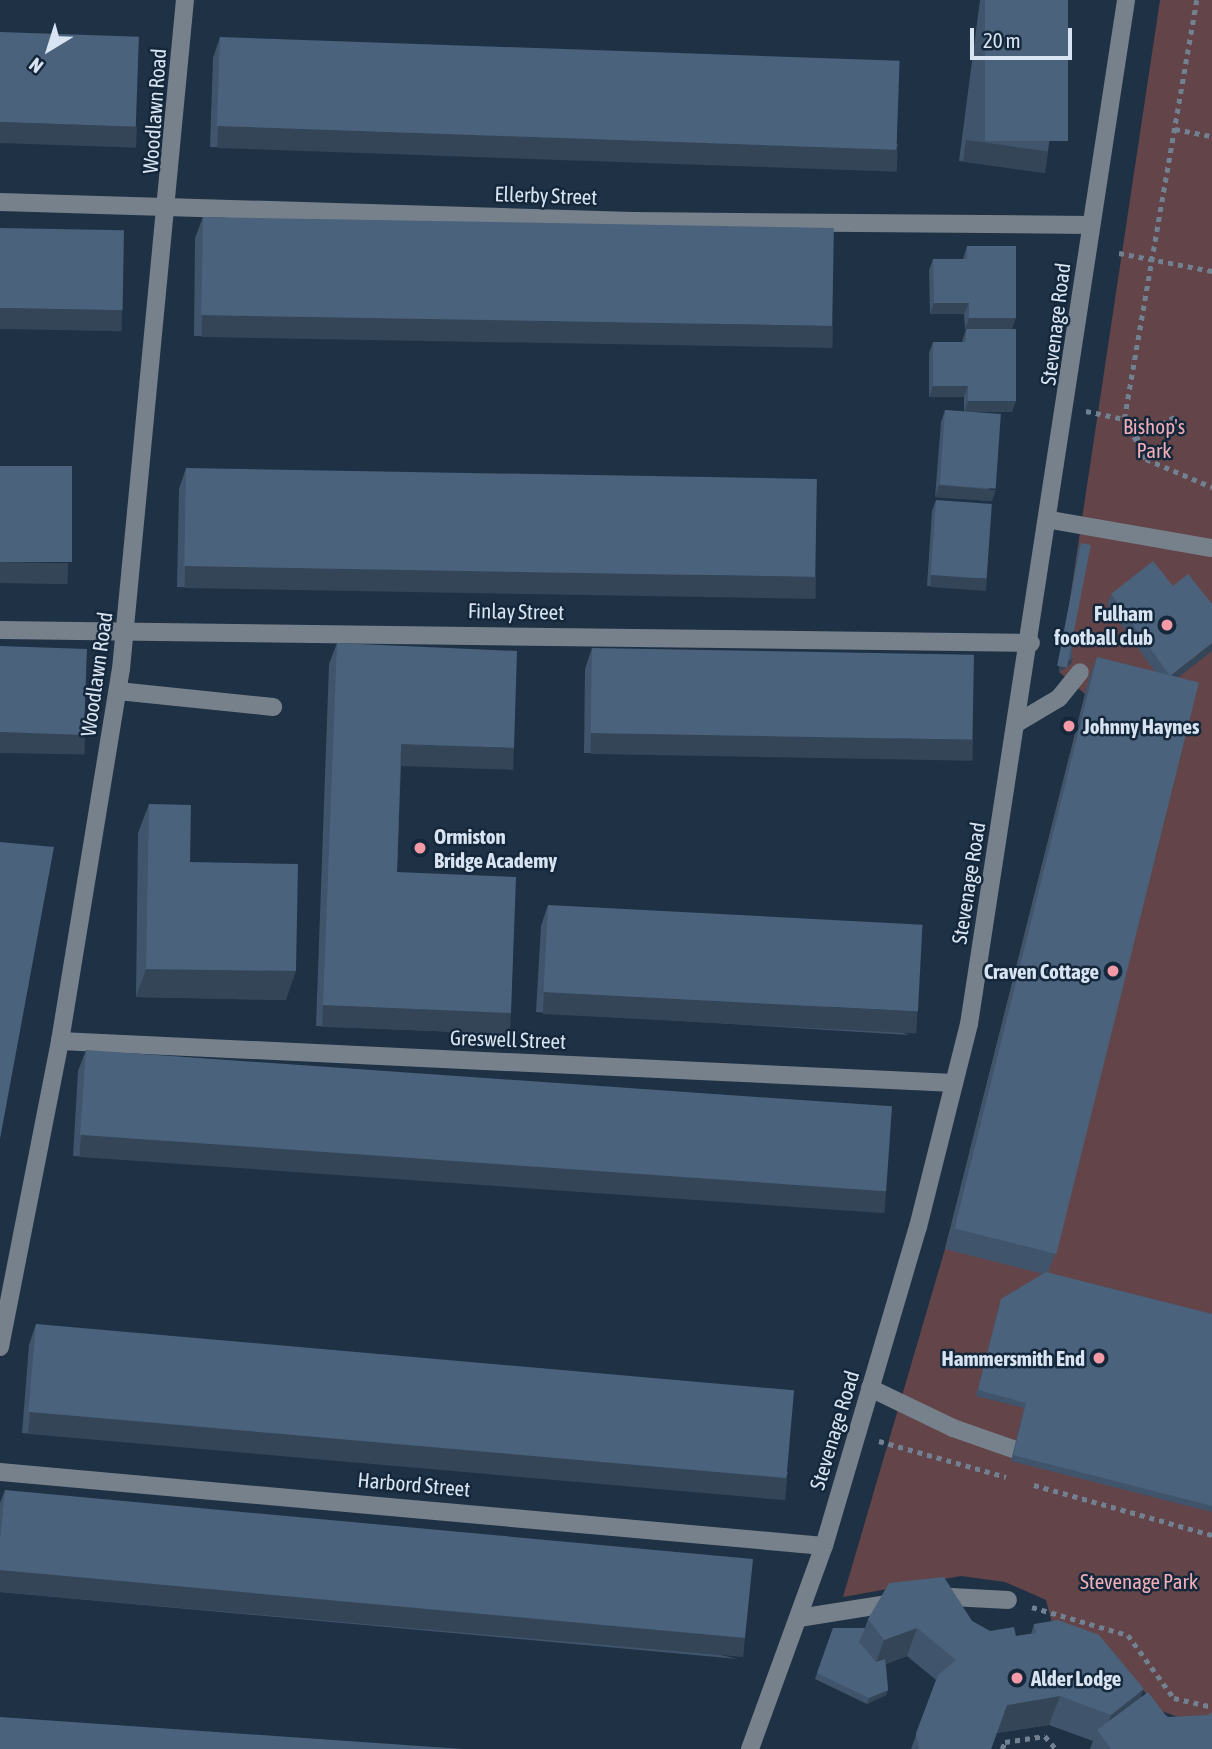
<!DOCTYPE html>
<html>
<head>
<meta charset="utf-8">
<style>
	body { margin:0 }
	#map { position:relative; width:1212px; height:1749px; overflow:hidden; background:#1e3145; font-family:"Asap Condensed",sans-serif }
	div>[style] { position:absolute }
	.green>* { inset:0; background:#634448 }
	.path>* { height:4.5px; margin-top:-2.25px; transform-origin:0; background:repeating-linear-gradient(90deg,#718192 0 5px,transparent 0 10px) }
	.minor>* { height:18px; margin:-9px; padding:0 9px; transform-origin:9px; border-radius:9px; background:#77818b }
	.wall>* { inset:0; background:#40546b }
	.shaded-wall>* { inset:0; background:#344557; transform-origin:0 0 }
	.building>* { inset:0; background:#4a627c; transform-origin:0 0 }
	.dots>* { width:19px; height:19px; translate:-50% -50%; box-sizing:border-box; border:4px solid #14273b; border-radius:50% }
	span { translate:-50% -50%; white-space:nowrap; text-align:center; line-height:1.15; -webkit-text-stroke:5px #14273b; paint-order:stroke }
	.street-label { font-size:21px; color:#d8e4f1 }
	.park-label { font-size:21px; color:#f2aeb6 }
	.poi-label { font-size:21px; color:#d8e4f1; font-weight:700 }
	.right { translate:-100% -50%; text-align:right }
	.left { translate:0 -50%; text-align:left }
	.north { position:absolute; left:14px; top:14px; width:70px; height:70px; -webkit-text-stroke:5px #14273b; paint-order:stroke; rotate:218deg; font-size:19px; font-weight:700; line-height:28px; text-align:center; color:#d8e4f1 }
	.north::after { content:''; display:block; margin:auto; width:24px; height:32px; background:#d8e4f1; clip-path:polygon(50% 0,100% 100%,50% 72%,0 100%) }
	.scale { position:absolute; left:970px; top:28px; width:102px; height:32px; box-sizing:border-box; border:4px solid #d8e4f1; border-top:0; padding-left:9px; font-size:21px; line-height:24px; white-space:nowrap; color:#d8e4f1; -webkit-text-stroke:5px #14273b; paint-order:stroke }
</style>
</head>
<body>
<div id="map">
	<div class="green">
		<div style="clip-path:polygon(1160px 0,1212px 0,1212px 1714px,1197px 1724px,1159px 1710px,1107px 1645px,1056px 1639px,1046px 1600px,1005px 1582px,961px 1576px,843px 1597px,945px 1249px,1085px 694px,1059px 672px)"></div>
	</div>
	<div class="path">
		<div style="left:1197px;top:0;width:425px;rotate:99.8deg"></div>
		<div style="left:1125px;top:419px;width:45px;rotate:62.3deg"></div>
		<div style="left:1146px;top:459px;width:72px;rotate:23deg"></div>
		<div style="left:1175px;top:129px;width:38px;rotate:11deg"></div>
		<div style="left:1119px;top:253px;width:95px;rotate:11deg"></div>
		<div style="left:1086px;top:411px;width:40px;rotate:12deg"></div>
		<div style="left:1135px;top:439px;width:47px;rotate:-29.3deg"></div>
		<div style="left:879px;top:1441px;width:132px;rotate:15.8deg"></div>
		<div style="left:1034px;top:1485px;width:185px;rotate:15.7deg"></div>
		<div style="left:1032px;top:1607px;width:100px;rotate:16.3deg"></div>
		<div style="left:1128px;top:1635px;width:78px;rotate:53.9deg"></div>
		<div style="left:1174px;top:1698px;width:39px;rotate:13deg"></div>
		<div style="left:1002px;top:1749px;width:8px;rotate:-67deg"></div>
		<div style="left:1005px;top:1742px;width:40px;rotate:-8.5deg"></div>
		<div style="left:1045px;top:1736px;width:17px;rotate:50deg"></div>
	</div>
	<div class="minor">
		<div style="left:0;top:202px;width:633px;rotate:1.72deg"></div>
		<div style="left:633px;top:221px;width:457px;rotate:0.5deg"></div>
		<div style="left:1051px;top:520px;width:163px;rotate:9.9deg"></div>
		<div style="left:0;top:630px;width:1031px;rotate:0.72deg"></div>
		<div style="left:118px;top:691px;width:156px;rotate:5.9deg"></div>
		<div style="left:1017px;top:723px;width:49px;rotate:-30.8deg"></div>
		<div style="left:1059px;top:698px;width:33px;rotate:-51deg"></div>
		<div style="left:60px;top:1041px;width:895px;rotate:2.69deg"></div>
		<div style="left:0;top:1347px;width:312px;rotate:-78.9deg"></div>
		<div style="left:60px;top:1041px;width:377px;rotate:-80.7deg"></div>
		<div style="left:121px;top:669px;width:672px;rotate:-84.54deg"></div>
		<div style="left:870px;top:1388px;width:92px;rotate:25.7deg"></div>
		<div style="left:953px;top:1428px;width:88px;rotate:19.3deg"></div>
		<div style="left:0;top:1472px;width:827px;rotate:5.13deg"></div>
		<div style="left:933px;top:1596px;width:75px;rotate:3.1deg"></div>
		<div style="left:799px;top:1618px;width:101px;rotate:-9.1deg"></div>
		<div style="left:750px;top:1749px;width:216px;rotate:-70deg"></div>
		<div style="left:824px;top:1546px;width:333px;rotate:-73.6deg"></div>
		<div style="left:918px;top:1227px;width:209px;rotate:-75.9deg"></div>
		<div style="left:969px;top:1024px;width:1036px;rotate:-81.28deg"></div>
	</div>
	<div class="wall">
		<div style="clip-path:polygon(980px 0,1068px 0,1048px 151px,1040px 172px,959px 161px)"></div>
		<div style="clip-path:polygon(220px 37px,898px 144px,891px 165px,210px 147px,213px 58px)"></div>
		<div style="clip-path:polygon(203px 217px,825px 347px,194px 336px,195px 238px)"></div>
		<div style="clip-path:polygon(967px 246px,1012px 329px,1012px 412px,971px 412px,992px 501px,935px 497px,941px 422px,945px 410px,964px 412px,964px 397px,929px 397px,929px 353px,933px 342px,962px 342px,966px 329px,965px 329px,964px 314px,930px 314px,929px 270px,933px 259px,963px 259px)"></div>
		<div style="clip-path:polygon(186px 468px,808px 598px,177px 587px,179px 489px)"></div>
		<div style="clip-path:polygon(936px 500px,983px 590px,927px 586px,932px 511px)"></div>
		<div style="clip-path:polygon(1081px 543px,1071px 664px,1059px 672px,1078px 549px)"></div>
		<div style="clip-path:polygon(1111px 594px,1178px 678px,1055px 1254px,1048px 1273px,1212px 1314px,1212px 1512px,1011px 1461px,1024px 1408px,976px 1396px,1001px 1299px,1043px 1274px,945px 1249px,1089px 678px,1097px 657px,1155px 672px,1107px 605px)"></div>
		<div style="clip-path:polygon(337px 643px,506px 769px,401px 765px,397px 872px,511px 1013px,503px 1034px,316px 1026px,329px 664px)"></div>
		<div style="clip-path:polygon(592px 648px,965px 759px,584px 753px,585px 669px)"></div>
		<div style="clip-path:polygon(149px 804px,190px 862px,286px 1000px,136px 997px,138px 833px)"></div>
		<div style="clip-path:polygon(548px 905px,909px 1035px,536px 1012px,541px 926px)"></div>
		<div style="clip-path:polygon(86px 1050px,886px 1185px,879px 1206px,73px 1156px,78px 1071px)"></div>
		<div style="clip-path:polygon(36px 1324px,788px 1472px,781px 1493px,22px 1433px,29px 1345px)"></div>
		<div style="clip-path:polygon(5px 1490px,738px 1659px,0 1592px,0 1503px)"></div>
		<div style="clip-path:polygon(868px 1619px,972px 1621px,990px 1631px,1016px 1636px,1031px 1634px,1034px 1624px,1141px 1697px,1212px 1749px,1090px 1749px,1093px 1741px,1049px 1725px,997px 1733px,991px 1749px,911px 1749px,936px 1680px,907px 1656px,886px 1664px,888px 1690px,886px 1695px,867px 1704px,815px 1679px,833px 1628px,865px 1628px)"></div>
	</div>
	<div class="shaded-wall">
		<div style="left:0;top:122px;width:137px;height:21px;rotate:2deg"></div>
		<div style="left:218px;top:126px;width:680px;height:22px;rotate:2deg"></div>
		<div style="left:966px;top:140px;width:83px;height:22px;rotate:8deg"></div>
		<div style="clip-path:polygon(934px 303px,969px 303px,964px 314px,930px 314px)"></div>
		<div style="left:0;top:308px;width:122px;height:21px;rotate:1deg"></div>
		<div style="left:202px;top:315px;width:631px;height:22px;rotate:1deg"></div>
		<div style="clip-path:polygon(969px 318px,1016px 318px,1012px 329px,965px 329px)"></div>
		<div style="clip-path:polygon(933px 386px,968px 386px,964px 397px,929px 397px)"></div>
		<div style="clip-path:polygon(968px 401px,1016px 401px,1012px 412px,964px 412px)"></div>
		<div style="clip-path:polygon(939px 485px,996px 490px,992px 501px,935px 497px)"></div>
		<div style="left:0;top:562px;width:68px;height:21px;rotate:1deg"></div>
		<div style="left:185px;top:566px;width:631px;height:22px;rotate:1deg"></div>
		<div style="left:931px;top:575px;width:56px;height:12px;rotate:4deg"></div>
		<div style="clip-path:polygon(1212px 643px,1212px 651px,1166px 687px,1170px 676px)"></div>
		<div style="clip-path:polygon(1073px 658px,1071px 664px,1059px 672px,1061px 666px)"></div>
		<div style="left:0;top:732px;width:85px;height:21px;rotate:1deg"></div>
		<div style="left:591px;top:733px;width:382px;height:21px;rotate:1deg"></div>
		<div style="left:401px;top:744px;width:113px;height:22px;rotate:2deg"></div>
		<div style="clip-path:polygon(146px 969px,296px 971px,286px 1000px,136px 997px)"></div>
		<div style="left:544px;top:992px;width:374px;height:22px;rotate:3deg"></div>
		<div style="left:323px;top:1005px;width:188px;height:22px;rotate:2deg"></div>
		<div style="left:81px;top:1135px;width:807px;height:22px;rotate:4deg"></div>
		<div style="left:30px;top:1412px;width:760px;height:22px;rotate:5deg"></div>
		<div style="left:0;top:1570px;width:748px;height:22px;rotate:5deg"></div>
		<div style="clip-path:polygon(917px 1628px,907px 1656px,874px 1668px,884px 1640px)"></div>
		<div style="clip-path:polygon(1144px 1689px,1133px 1717px,1103px 1738px,1111px 1715px)"></div>
		<div style="clip-path:polygon(888px 1690px,886px 1695px,867px 1704px,869px 1698px)"></div>
		<div style="clip-path:polygon(1060px 1696px,1049px 1725px,997px 1733px,1007px 1705px)"></div>
	</div>
	<div class="building">
		<div style="left:985px;top:0;width:83px;height:141px"></div>
		<div style="left:0;top:32px;width:139px;height:90px;rotate:2deg"></div>
		<div style="left:220px;top:37px;width:680px;height:89px;rotate:2deg"></div>
		<div style="left:203px;top:217px;width:631px;height:98px;rotate:1deg"></div>
		<div style="left:0;top:228px;width:124px;height:80px;rotate:1deg"></div>
		<div style="clip-path:polygon(967px 246px,1016px 246px,1016px 318px,969px 318px,969px 303px,934px 303px,933px 259px,967px 259px)"></div>
		<div style="clip-path:polygon(966px 329px,1016px 329px,1016px 401px,968px 401px,968px 386px,933px 386px,933px 342px,966px 342px)"></div>
		<div style="left:945px;top:410px;width:56px;height:75px;rotate:4deg"></div>
		<div style="left:0;top:466px;width:72px;height:96px"></div>
		<div style="left:186px;top:468px;width:631px;height:98px;rotate:1deg"></div>
		<div style="left:936px;top:500px;width:56px;height:75px;rotate:4deg"></div>
		<div style="left:1081px;top:543px;width:10px;height:125px;rotate:11deg"></div>
		<div style="clip-path:polygon(1153px 561px,1173px 586px,1188px 574px,1212px 604px,1212px 643px,1170px 676px,1111px 594px)"></div>
		<div style="clip-path:polygon(337px 643px,517px 651px,514px 748px,401px 744px,397px 872px,516px 877px,511px 1013px,323px 1005px)"></div>
		<div style="left:0;top:646px;width:87px;height:86px;rotate:2deg"></div>
		<div style="left:592px;top:648px;width:382px;height:85px;rotate:1deg"></div>
		<div style="left:1097px;top:657px;width:105px;height:589px;rotate:14deg"></div>
		<div style="clip-path:polygon(149px 804px,191px 805px,190px 862px,298px 864px,296px 971px,146px 969px)"></div>
		<div style="clip-path:polygon(0 842px,54px 847px,0 1139px)"></div>
		<div style="left:548px;top:905px;width:375px;height:87px;rotate:3deg"></div>
		<div style="left:86px;top:1050px;width:808px;height:85px;rotate:4deg"></div>
		<div style="clip-path:polygon(1046px 1272px,1212px 1314px,1212px 1506px,1013px 1455px,1026px 1403px,978px 1390px,1001px 1299px)"></div>
		<div style="left:36px;top:1324px;width:761px;height:88px;rotate:5deg"></div>
		<div style="clip-path:polygon(5px 1490px,753px 1559px,745px 1638px,0 1570px,0 1540px)"></div>
		<div style="clip-path:polygon(944px 1577px,972px 1621px,990px 1631px,1014px 1627px,1016px 1636px,1036px 1633px,1034px 1624px,1058px 1620px,1099px 1635px,1144px 1689px,1111px 1715px,1060px 1696px,1007px 1705px,991px 1749px,919px 1749px,916px 1733px,938px 1675px,956px 1660px,917px 1628px,884px 1640px,868px 1619px,889px 1583px)"></div>
		<div style="clip-path:polygon(833px 1628px,865px 1628px,859px 1642px,876px 1662px,885px 1659px,888px 1690px,869px 1698px,817px 1673px)"></div>
		<div style="clip-path:polygon(1148px 1692px,1167px 1717px,1208px 1715px,1212px 1712px,1212px 1749px,1111px 1749px,1097px 1730px)"></div>
		<div style="clip-path:polygon(0 1717px,463px 1749px,0 1749px)"></div>
	</div>
	<div class="dots">
		<div style="left:1167px;top:625px;background:#f49aa6"></div>
		<div style="left:1069px;top:726px;background:#f49aa6"></div>
		<div style="left:420px;top:848px;background:#f49aa6"></div>
		<div style="left:1113px;top:971px;background:#f49aa6"></div>
		<div style="left:1099px;top:1358px;background:#f49aa6"></div>
		<div style="left:1017px;top:1678px;background:#f49aa6"></div>
	</div>
	<div class="street-label">
		<span style="left:154px;top:111px;rotate:-86deg">Woodlawn Road</span>
		<span style="left:546px;top:195px;rotate:2deg">Ellerby Street</span>
		<span style="left:1055px;top:324px;rotate:-83deg">Stevenage Road</span>
		<span style="left:516px;top:611px;rotate:1deg">Finlay Street</span>
		<span style="left:96px;top:674px;rotate:-82deg">Woodlawn Road</span>
		<span style="left:968px;top:883px;rotate:-81deg">Stevenage Road</span>
		<span style="left:508px;top:1039px;rotate:2deg">Greswell Street</span>
		<span style="left:834px;top:1430px;rotate:-73deg">Stevenage Road</span>
		<span style="left:414px;top:1484px;rotate:5deg">Harbord Street</span>
	</div>
	<div class="park-label">
		<span style="left:1154px;top:438px">Bishop's<br>Park</span>
		<span style="left:1139px;top:1581px">Stevenage Park</span>
	</div>
	<div class="poi-label">
		<span class="right" style="left:1153px;top:625px">Fulham<br>football club</span>
		<span class="left" style="left:1083px;top:726px">Johnny Haynes</span>
		<span class="left" style="left:434px;top:848px">Ormiston<br>Bridge Academy</span>
		<span class="right" style="left:1099px;top:971px">Craven Cottage</span>
		<span class="right" style="left:1085px;top:1358px">Hammersmith End</span>
		<span class="left" style="left:1031px;top:1678px">Alder Lodge</span>
	</div>
	<div class="north">N</div>
	<div class="scale">20 m</div>
</div>
</body>
</html>
